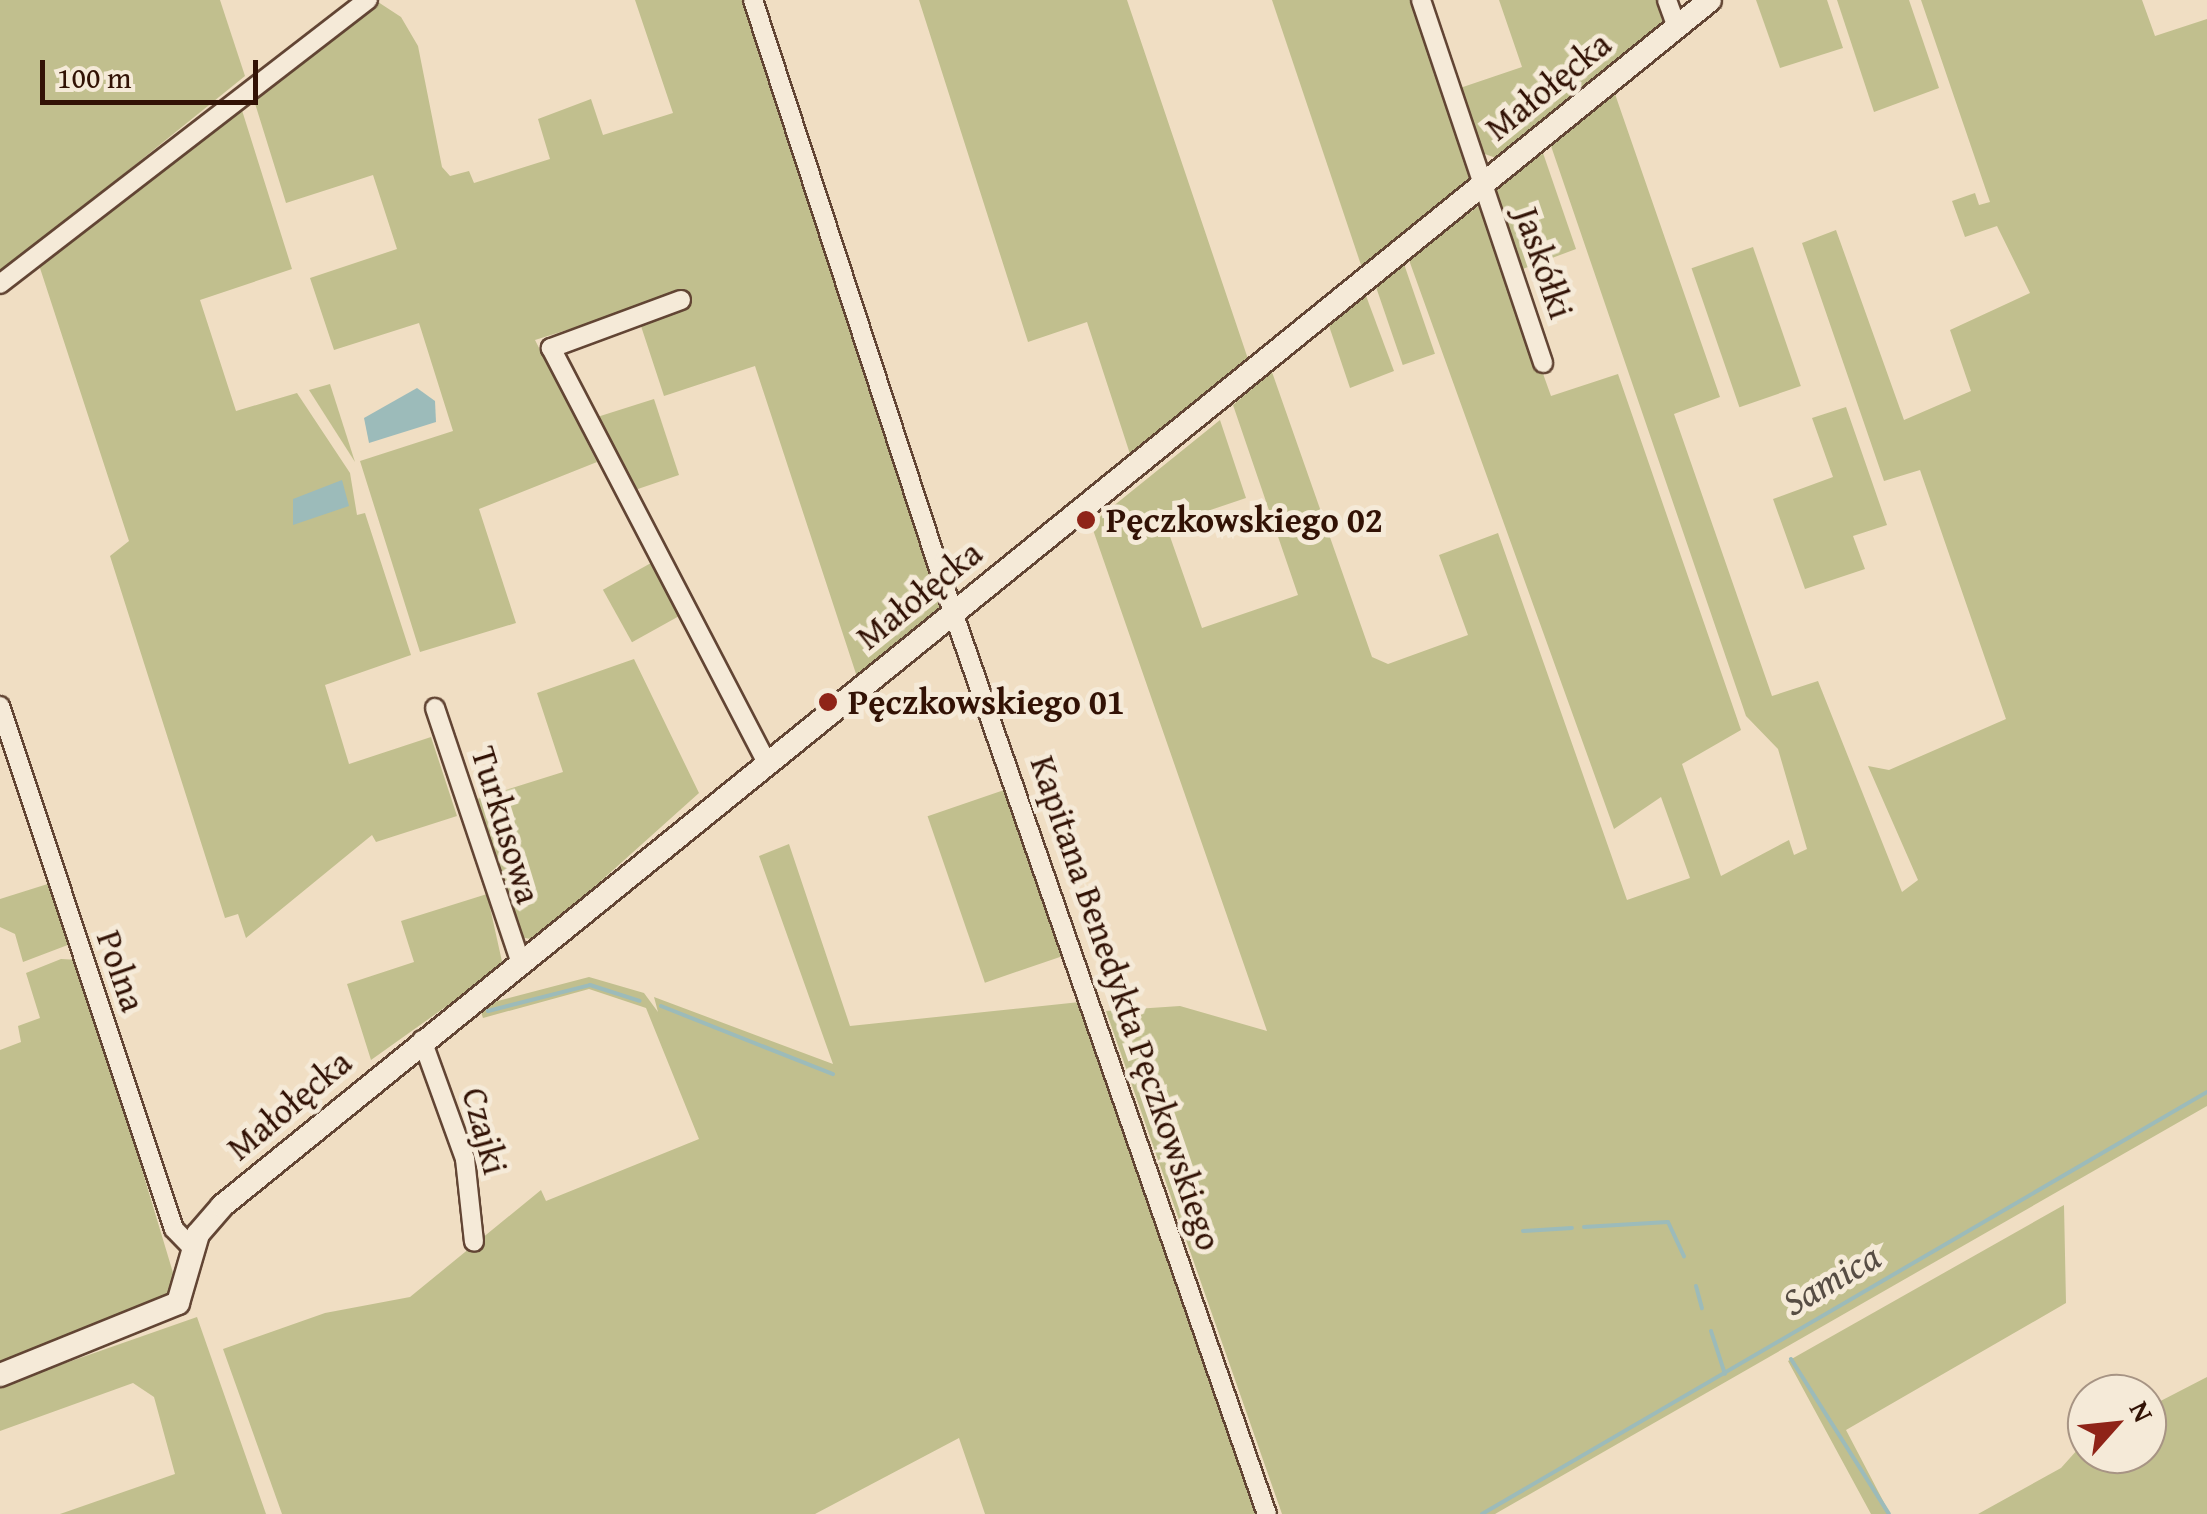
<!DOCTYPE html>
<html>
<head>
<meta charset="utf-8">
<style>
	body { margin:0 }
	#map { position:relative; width:2207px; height:1514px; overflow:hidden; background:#f0dec3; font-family:"Gentium Book Plus",serif }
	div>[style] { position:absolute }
	.green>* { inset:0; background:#c1bf8e; transform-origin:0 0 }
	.water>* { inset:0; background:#9cbbba }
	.stream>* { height:4px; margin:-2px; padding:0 2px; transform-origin:2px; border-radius:2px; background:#9cbbba }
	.roads { filter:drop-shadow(2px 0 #624534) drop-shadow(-2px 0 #624534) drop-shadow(0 2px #624534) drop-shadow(0 -2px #624534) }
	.street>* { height:18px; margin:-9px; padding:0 9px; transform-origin:9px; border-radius:9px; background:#f5ead8 }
	.secondary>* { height:22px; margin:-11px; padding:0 11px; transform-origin:11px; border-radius:11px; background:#f5ead8 }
	.dots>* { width:28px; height:28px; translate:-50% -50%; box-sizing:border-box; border:5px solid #f5ead8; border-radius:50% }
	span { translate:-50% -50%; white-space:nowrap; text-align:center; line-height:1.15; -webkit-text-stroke:10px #f5ead8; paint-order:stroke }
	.street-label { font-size:35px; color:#321205 }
	.poi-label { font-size:35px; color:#321205; font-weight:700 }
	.left { translate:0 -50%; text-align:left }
	.water-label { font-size:38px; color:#574d44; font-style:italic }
	.north { position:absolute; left:2067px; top:1374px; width:100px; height:100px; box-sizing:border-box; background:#f5ead8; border:2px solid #a79484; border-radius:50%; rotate:63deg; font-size:28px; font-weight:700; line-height:40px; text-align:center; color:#321205 }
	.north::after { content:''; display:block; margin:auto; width:35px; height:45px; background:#8f2418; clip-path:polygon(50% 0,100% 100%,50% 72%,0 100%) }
	.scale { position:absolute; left:40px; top:60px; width:218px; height:45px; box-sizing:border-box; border:5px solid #321205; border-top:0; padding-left:12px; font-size:30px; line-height:35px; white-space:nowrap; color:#321205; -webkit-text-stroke:8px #f5ead8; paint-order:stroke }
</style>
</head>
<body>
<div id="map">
	<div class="green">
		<div style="clip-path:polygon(0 0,220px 0,245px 76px,0 274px)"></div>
		<div style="clip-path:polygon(375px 0,401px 17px,418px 46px,442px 167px,450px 176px,469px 171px,474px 183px,550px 159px,538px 119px,591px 99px,603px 135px,673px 113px,635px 0,743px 0,942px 611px,858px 680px,755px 366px,664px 396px,639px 320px,685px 293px,535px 340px,597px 462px,479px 509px,516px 623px,420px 652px,360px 461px,453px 431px,419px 323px,334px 350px,310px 278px,397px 249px,373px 175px,286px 203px,253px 97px)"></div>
		<div style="clip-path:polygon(919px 0,1127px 0,1248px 359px,1130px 454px,1087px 322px,1028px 342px)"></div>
		<div style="clip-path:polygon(1272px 0,1414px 0,1474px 176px,1363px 271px)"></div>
		<div style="clip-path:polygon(1499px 0,1656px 0,1664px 26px,1496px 158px,1482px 153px,1460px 88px,1522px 67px)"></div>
		<div style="clip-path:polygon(1756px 0,1827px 0,1843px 48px,1780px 68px)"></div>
		<div style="clip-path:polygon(1837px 0,1909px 0,1939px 88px,1874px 112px)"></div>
		<div style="clip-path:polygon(1921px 0,2142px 0,2155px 36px,2207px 19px,2207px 1106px,1495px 1514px,1282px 1514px,1106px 1011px,1180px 1006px,1267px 1031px,1091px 524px,1220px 420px,1246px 498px,1166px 525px,1202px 628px,1298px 595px,1233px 405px,1272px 372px,1372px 657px,1388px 664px,1468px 635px,1439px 555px,1498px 533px,1627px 900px,1690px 878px,1661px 797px,1614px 829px,1409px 260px,1482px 203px,1551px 396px,1618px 374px,1741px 730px,1682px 764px,1721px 876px,1789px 840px,1794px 855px,1807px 849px,1778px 749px,1746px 716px,1551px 146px,1615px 94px,1720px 397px,1674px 414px,1772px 696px,1818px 681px,1902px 892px,1918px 880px,1868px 766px,1889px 770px,2006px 719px,1920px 470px,1884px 481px,1802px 243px,1836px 230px,1904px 420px,1971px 391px,1950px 330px,2030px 293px,1997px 226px,1965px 237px,1952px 201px,1975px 193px,1979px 205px,1990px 202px)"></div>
		<div style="clip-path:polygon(240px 104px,292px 269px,200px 300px,236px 411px,297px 393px,350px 473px,357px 515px,365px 513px,411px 655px,325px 685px,349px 764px,431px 737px,457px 816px,376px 842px,372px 835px,246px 938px,238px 914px,225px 918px,110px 556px,129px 541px,39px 265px)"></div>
		<div style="clip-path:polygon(1543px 153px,1576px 249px,1520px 270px,1492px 193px)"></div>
		<div style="left:1753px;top:247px;width:147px;height:65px;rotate:71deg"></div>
		<div style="left:1404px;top:264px;width:95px;height:34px;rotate:71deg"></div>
		<div style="clip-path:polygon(1365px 293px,1394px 371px,1350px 388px,1328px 323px)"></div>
		<div style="clip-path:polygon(330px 384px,355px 462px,309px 390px)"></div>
		<div style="clip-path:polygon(654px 399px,679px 475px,632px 491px,594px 418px)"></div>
		<div style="clip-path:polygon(1846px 407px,1887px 525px,1853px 536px,1865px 569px,1805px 589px,1773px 499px,1833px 477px,1812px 418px)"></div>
		<div style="left:651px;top:563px;width:60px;height:55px;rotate:61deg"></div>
		<div style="clip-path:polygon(634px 659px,699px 793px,535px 940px,516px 936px,471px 801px,563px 772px,537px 693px)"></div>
		<div style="left:1007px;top:789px;width:176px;height:84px;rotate:71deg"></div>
		<div style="clip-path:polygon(789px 844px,850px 1026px,1080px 1002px,1264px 1514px,985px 1514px,959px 1438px,815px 1514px,282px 1514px,223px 1349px,325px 1313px,410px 1297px,541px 1190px,546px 1201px,699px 1139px,646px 1008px,589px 989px,483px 1018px,479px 1006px,589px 977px,644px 993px,658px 1012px,654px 997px,833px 1064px,759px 856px)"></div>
		<div style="clip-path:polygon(54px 882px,73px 943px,23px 962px,15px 934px,0 927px,0 899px)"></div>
		<div style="clip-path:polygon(487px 894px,503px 966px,371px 1060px,347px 984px,414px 962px,401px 921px)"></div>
		<div style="clip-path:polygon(61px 959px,79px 960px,177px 1286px,155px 1310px,0 1363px,0 1050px,21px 1042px,18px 1026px,40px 1018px,26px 973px)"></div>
		<div style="clip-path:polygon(2064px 1205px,2066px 1303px,1846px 1430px,1890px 1514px,1871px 1514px,1788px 1361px)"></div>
		<div style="clip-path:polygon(197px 1317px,266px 1514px,60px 1514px,175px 1474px,154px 1397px,133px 1383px,0 1431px,0 1386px)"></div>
		<div style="clip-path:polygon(2207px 1377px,2207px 1514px,1978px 1514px,2061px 1468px,2087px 1439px,2087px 1454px,2147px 1454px,2147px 1408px)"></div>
	</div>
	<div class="water">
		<div style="clip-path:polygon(417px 388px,435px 401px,436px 422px,369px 443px,364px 418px)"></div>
		<div style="clip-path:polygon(342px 480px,349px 506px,293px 525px,293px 499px)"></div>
	</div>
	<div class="stream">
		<div style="left:661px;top:1006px;width:185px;rotate:21.6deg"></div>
		<div style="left:488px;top:1011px;width:105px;rotate:-14.3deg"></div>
		<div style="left:590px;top:985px;width:52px;rotate:17.7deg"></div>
		<div style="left:1584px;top:1227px;width:84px;rotate:-3.4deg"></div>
		<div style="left:1668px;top:1222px;width:38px;rotate:65deg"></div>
		<div style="left:1523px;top:1231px;width:49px;rotate:-3.5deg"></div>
		<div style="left:1696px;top:1286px;width:23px;rotate:75deg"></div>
		<div style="left:1711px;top:1331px;width:45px;rotate:72deg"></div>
		<div style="left:1791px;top:1359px;width:183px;rotate:57.7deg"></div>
		<div style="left:1482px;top:1514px;width:839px;rotate:-30.2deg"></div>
	</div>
	<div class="roads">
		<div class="street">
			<div style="left:753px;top:0;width:644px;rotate:71.9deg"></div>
			<div style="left:953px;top:612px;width:955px;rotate:70.81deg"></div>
			<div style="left:1421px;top:0;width:383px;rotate:71.4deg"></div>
			<div style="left:1667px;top:0;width:29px;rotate:70deg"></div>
			<div style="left:0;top:284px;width:465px;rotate:-37.7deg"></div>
			<div style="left:681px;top:300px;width:139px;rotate:159.7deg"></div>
			<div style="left:551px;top:348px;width:466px;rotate:62.5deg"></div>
			<div style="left:0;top:706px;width:551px;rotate:71.6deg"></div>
			<div style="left:174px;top:1229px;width:28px;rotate:46deg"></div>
			<div style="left:435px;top:708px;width:266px;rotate:71.4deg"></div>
			<div style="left:422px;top:1040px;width:127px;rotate:70.1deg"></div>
			<div style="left:465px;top:1159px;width:83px;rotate:83.8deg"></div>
		</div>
		<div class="secondary">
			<div style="left:0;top:1375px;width:192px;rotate:-22deg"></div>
			<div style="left:178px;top:1303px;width:72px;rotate:-73.8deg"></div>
			<div style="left:198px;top:1234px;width:37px;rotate:-49deg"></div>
			<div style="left:222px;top:1206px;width:1915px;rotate:-39.02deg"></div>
		</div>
	</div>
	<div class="dots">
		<div style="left:1086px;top:520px;background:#8f2418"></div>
		<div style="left:828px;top:702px;background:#8f2418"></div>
	</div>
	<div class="street-label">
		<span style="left:1548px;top:86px;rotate:-39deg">Małołęcka</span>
		<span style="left:1544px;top:263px;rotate:71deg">Jaskółki</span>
		<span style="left:919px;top:595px;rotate:-39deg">Małołęcka</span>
		<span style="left:506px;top:825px;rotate:73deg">Turkusowa</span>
		<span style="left:121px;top:971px;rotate:71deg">Polna</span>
		<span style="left:1126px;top:1003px;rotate:71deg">Kapitana Benedykta Pęczkowskiego</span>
		<span style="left:289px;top:1105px;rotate:-40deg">Małołęcka</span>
		<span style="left:485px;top:1131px;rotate:75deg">Czajki</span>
	</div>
	<div class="poi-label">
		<span class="left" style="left:1106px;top:520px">Pęczkowskiego 02</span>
		<span class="left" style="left:848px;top:702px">Pęczkowskiego 01</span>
	</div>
	<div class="water-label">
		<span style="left:1831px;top:1279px;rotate:-30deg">Samica</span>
	</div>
	<div class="north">N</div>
	<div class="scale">100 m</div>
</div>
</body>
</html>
